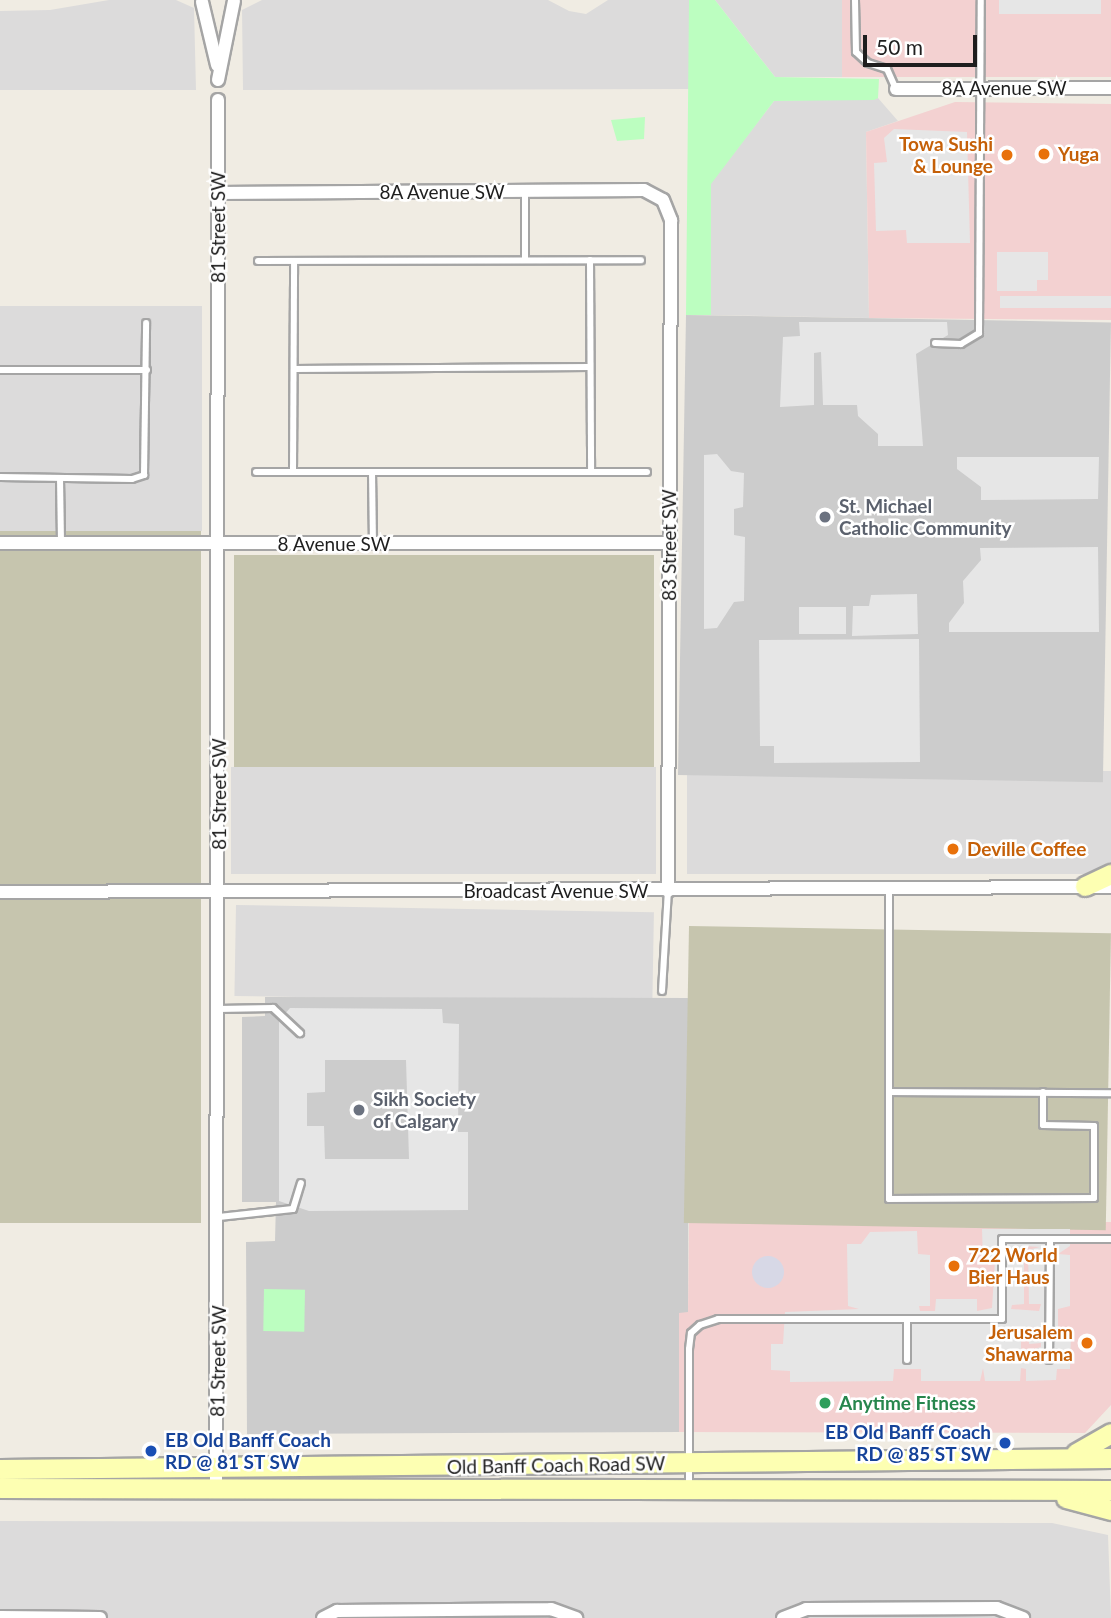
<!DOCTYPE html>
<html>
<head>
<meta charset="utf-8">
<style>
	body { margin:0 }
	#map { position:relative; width:1111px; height:1618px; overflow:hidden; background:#f0ece3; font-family:Lato,sans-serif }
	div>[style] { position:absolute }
	.residential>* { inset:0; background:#dcdbdb; transform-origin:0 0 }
	.commercial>* { inset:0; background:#f3d1d1; transform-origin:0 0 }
	.religious>* { inset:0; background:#ccc; transform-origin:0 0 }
	.construction>* { inset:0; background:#c6c5ae; transform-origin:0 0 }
	.park>* { inset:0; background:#bcfec0; transform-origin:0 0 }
	.parking>* { inset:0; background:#e6e6e6; transform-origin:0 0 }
	.plaza>* { inset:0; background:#d7d8e6 }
	.round { border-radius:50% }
	.roads { filter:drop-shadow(2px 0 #a5a5a5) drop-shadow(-2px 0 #a5a5a5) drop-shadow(0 2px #a5a5a5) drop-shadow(0 -2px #a5a5a5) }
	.service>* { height:6px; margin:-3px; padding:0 3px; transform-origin:3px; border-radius:3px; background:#fff }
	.minor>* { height:12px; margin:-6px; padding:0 6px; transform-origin:6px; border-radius:6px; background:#fff }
	.secondary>* { height:19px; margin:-9.5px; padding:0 9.5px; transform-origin:9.5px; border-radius:9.5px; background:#fdffb2 }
	.dots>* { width:19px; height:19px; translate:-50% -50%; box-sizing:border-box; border:4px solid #fff; border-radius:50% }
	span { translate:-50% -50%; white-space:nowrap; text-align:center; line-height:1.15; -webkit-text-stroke:5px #fff; paint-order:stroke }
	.street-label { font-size:19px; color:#1e1e1e }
	.food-label { font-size:19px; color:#c56008; font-weight:700 }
	.right { translate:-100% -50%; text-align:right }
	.left { translate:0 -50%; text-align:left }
	.worship-label { font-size:19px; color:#5b616d; font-weight:700 }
	.leisure-label { font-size:19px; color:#27864d; font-weight:700 }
	.transit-label { font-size:19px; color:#164399; font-weight:700 }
	.scale { position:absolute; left:863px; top:35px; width:114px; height:32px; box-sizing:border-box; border:4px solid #1e1e1e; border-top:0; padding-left:9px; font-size:21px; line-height:24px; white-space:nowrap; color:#1e1e1e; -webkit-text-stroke:5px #fff; paint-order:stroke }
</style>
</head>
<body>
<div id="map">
	<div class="residential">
		<div style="clip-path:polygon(109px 0,176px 0,194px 8px,196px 90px,0 90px,0 11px,50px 10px)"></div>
		<div style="clip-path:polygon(262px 0,548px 0,569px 11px,586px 14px,608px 0,689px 0,689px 89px,243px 90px,242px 10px)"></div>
		<div style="clip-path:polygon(715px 0,842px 0,842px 77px,775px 77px)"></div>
		<div style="clip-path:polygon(878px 98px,898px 121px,866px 132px,869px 318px,711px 315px,710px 184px,774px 101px)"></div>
		<div style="left:0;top:306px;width:202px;height:225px"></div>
		<div style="left:231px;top:767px;width:425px;height:107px"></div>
		<div style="left:1111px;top:771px;width:103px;height:424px;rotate:90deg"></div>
		<div style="left:236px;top:905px;width:418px;height:91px;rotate:1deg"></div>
		<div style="clip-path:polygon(0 1521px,1052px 1523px,1108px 1535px,1111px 1618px,0 1618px)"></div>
	</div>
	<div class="commercial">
		<div style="left:842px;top:0;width:269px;height:77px"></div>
		<div style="clip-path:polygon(955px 102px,1111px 104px,1111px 320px,869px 318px,866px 132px)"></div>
		<div style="clip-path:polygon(1111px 1222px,1111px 1405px,1085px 1433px,679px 1432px,679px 1312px,688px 1312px,689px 1223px)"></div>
	</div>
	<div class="religious">
		<div style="left:686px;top:315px;width:425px;height:460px;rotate:1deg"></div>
		<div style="clip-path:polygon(265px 997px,689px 998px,688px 1312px,679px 1313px,679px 1432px,247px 1434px,246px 1242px,275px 1241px,276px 1202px,242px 1202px,242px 1017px,265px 1016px)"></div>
	</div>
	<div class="construction">
		<div style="left:0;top:531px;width:201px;height:692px"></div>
		<div style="left:234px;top:555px;width:420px;height:212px"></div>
		<div style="left:689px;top:926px;width:422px;height:297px;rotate:1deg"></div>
	</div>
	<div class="park">
		<div style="clip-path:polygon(689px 0,715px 0,775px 77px,879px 79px,878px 98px,874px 100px,774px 101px,711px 184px,711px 315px,686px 315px)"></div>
		<div style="clip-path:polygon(645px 117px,644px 139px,617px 141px,611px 120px)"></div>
		<div style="left:264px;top:1289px;width:41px;height:42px;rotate:1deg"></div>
	</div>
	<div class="parking">
		<div style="left:999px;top:0;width:102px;height:14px"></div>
		<div style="clip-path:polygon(894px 129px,967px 132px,970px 243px,907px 243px,906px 230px,876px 231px,874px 163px,887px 162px,884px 138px)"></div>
		<div style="clip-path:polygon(997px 252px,1048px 252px,1048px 280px,1037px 280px,1037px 291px,997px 291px)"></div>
		<div style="left:1111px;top:296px;width:12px;height:111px;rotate:90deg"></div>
		<div style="clip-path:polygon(799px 322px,947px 322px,948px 335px,916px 354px,923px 446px,878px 446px,878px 434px,858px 416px,857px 405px,823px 405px,821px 352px,814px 353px,814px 405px,780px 407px,783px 337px,800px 336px)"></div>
		<div style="clip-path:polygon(717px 454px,731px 471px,744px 473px,743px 507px,734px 509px,734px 535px,745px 537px,744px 601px,734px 602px,717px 628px,704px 629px,704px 455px)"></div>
		<div style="clip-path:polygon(1099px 457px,1098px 499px,981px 500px,981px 487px,957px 469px,957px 457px)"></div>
		<div style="clip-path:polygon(1098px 547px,1099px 632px,949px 632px,949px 623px,964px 603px,963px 581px,981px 560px,980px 548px)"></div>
		<div style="clip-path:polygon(917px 594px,918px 634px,852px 636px,853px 606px,869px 606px,871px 595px)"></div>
		<div style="left:799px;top:607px;width:47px;height:27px"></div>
		<div style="clip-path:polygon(919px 639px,920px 762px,774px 763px,774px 746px,760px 746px,759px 640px)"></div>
		<div style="clip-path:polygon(evenodd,290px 1008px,442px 1009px,443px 1023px,459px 1024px,458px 1132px,468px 1132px,468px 1210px,309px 1211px,279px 1201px,279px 1021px,290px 1008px,325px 1060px,406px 1060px,409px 1159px,325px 1159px,324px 1126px,307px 1126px,307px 1093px,325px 1092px,325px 1060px)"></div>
		<div style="clip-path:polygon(evenodd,982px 1229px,1070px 1229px,1070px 1246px,1058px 1254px,1070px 1255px,1070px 1306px,1058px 1309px,1058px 1333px,1071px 1333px,1070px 1369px,1057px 1369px,1056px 1380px,1026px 1381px,1026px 1369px,1021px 1368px,1020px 1381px,985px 1381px,983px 1368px,980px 1381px,921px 1381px,921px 1369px,894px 1369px,893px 1381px,790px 1382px,790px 1371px,771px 1370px,771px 1344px,783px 1344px,785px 1312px,859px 1309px,848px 1306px,847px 1244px,861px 1244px,870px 1232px,917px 1231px,918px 1254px,930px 1255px,930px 1306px,919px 1306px,920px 1311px,935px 1311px,936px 1299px,977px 1299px,977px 1311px,992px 1308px,995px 1261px,983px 1261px,982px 1229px,1023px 1246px,1040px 1247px,1028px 1250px,1029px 1304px,1041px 1304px,1039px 1311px,1011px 1309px,1012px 1305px,1024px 1304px,1024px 1256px,1012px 1255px,1023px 1246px,982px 1229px,1039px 1327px,1041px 1331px,1029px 1331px,1029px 1344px,1041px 1343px,1041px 1347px,1021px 1353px,1021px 1328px,1039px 1327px)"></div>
	</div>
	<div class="plaza">
		<div class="round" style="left:752px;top:1256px;width:32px;height:32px"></div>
	</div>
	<div class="roads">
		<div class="service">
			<div style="left:855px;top:0;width:52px;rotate:88.9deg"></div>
			<div style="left:856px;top:52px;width:16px;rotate:43deg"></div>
			<div style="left:868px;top:63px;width:20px;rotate:18deg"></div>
			<div style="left:887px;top:69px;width:22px;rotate:66deg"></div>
			<div style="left:525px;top:192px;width:68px;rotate:90deg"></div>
			<div style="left:590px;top:260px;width:212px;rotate:89.7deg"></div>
			<div style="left:258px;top:261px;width:383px;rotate:-0.1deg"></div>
			<div style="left:935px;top:343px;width:26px;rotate:2deg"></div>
			<div style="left:961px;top:344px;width:21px;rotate:-31deg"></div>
			<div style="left:979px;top:333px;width:333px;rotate:-89.7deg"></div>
			<div style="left:294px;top:369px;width:296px;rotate:-0.4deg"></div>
			<div style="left:0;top:370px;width:147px"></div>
			<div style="left:256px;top:472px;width:391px"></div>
			<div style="left:293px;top:472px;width:211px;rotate:-89.7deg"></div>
			<div style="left:372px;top:472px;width:72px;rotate:89.2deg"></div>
			<div style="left:0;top:477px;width:132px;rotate:0.9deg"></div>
			<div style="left:132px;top:479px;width:13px;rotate:-18deg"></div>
			<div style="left:144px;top:475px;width:152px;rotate:-89.2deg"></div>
			<div style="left:60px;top:478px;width:66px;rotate:89.1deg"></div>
			<div style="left:889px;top:889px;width:203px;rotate:90deg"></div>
			<div style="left:889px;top:1092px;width:222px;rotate:0.3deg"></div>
			<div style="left:662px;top:991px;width:100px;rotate:-86.6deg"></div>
			<div style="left:218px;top:1009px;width:55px;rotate:-1deg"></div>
			<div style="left:273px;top:1008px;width:37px;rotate:43deg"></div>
			<div style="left:889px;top:1092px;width:107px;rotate:90deg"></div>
			<div style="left:889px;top:1199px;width:205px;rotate:-0.3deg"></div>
			<div style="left:1094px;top:1198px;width:72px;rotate:-90deg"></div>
			<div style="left:1094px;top:1126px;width:51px;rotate:-178.9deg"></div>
			<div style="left:1043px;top:1125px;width:33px;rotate:-90deg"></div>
			<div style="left:219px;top:1217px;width:74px;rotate:-6.2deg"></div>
			<div style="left:293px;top:1209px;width:27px;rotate:-73deg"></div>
			<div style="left:907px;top:1320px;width:40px;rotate:90deg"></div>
			<div style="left:1049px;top:1360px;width:121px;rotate:-89.5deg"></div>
			<div style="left:689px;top:1487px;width:138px;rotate:-90deg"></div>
			<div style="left:689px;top:1349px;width:16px;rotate:-83deg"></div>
			<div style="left:691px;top:1333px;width:12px;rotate:-42deg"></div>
			<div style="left:700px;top:1325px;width:19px;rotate:-18deg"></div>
			<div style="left:718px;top:1319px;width:284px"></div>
			<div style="left:1002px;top:1319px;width:80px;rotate:-90deg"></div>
			<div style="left:1002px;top:1239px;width:109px"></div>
		</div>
		<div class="minor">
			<div style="left:202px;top:2px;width:65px;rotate:76.6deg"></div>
			<div style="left:218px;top:80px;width:81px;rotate:-78.6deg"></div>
			<div style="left:896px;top:89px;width:215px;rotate:-0.3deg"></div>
			<div style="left:218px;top:193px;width:426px;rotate:-0.4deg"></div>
			<div style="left:644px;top:190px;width:21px;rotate:28deg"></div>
			<div style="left:663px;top:200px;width:22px;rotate:68deg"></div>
			<div style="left:671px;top:220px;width:671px;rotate:90.26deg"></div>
			<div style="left:0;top:543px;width:669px"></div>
			<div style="left:0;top:892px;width:1111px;rotate:-0.26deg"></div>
			<div style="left:216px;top:1487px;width:1387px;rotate:-89.92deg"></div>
			<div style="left:0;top:1617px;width:100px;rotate:0.6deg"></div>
			<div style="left:323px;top:1618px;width:16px;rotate:-27deg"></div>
			<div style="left:337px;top:1611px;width:214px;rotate:-0.5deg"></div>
			<div style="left:551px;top:1609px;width:27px;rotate:20deg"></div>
			<div style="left:783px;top:1618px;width:25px;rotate:-21deg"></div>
			<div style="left:806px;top:1609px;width:191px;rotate:-0.3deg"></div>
			<div style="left:997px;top:1608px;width:28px;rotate:21deg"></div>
		</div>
		<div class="secondary">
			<div style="left:1085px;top:886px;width:29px;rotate:-25deg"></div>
			<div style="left:1076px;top:1453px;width:40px;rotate:-29.7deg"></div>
			<div style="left:0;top:1469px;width:1111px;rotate:-0.57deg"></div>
			<div style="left:0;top:1488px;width:1111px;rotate:0.1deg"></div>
			<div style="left:1066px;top:1498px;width:47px;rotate:14.9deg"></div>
		</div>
	</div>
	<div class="dots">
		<div style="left:1044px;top:154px;background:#e8710a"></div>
		<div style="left:1007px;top:155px;background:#e8710a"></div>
		<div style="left:825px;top:517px;background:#6b7280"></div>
		<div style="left:953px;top:849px;background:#e8710a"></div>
		<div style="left:359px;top:1110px;background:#6b7280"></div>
		<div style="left:954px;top:1266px;background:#e8710a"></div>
		<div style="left:1087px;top:1343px;background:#e8710a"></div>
		<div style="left:825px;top:1403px;background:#2e9e5b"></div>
		<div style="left:1005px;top:1443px;background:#1a4fb4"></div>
		<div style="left:151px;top:1451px;background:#1a4fb4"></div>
	</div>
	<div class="street-label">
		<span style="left:1004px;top:88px">8A Avenue SW</span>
		<span style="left:442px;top:192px">8A Avenue SW</span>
		<span style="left:218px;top:227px;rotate:-90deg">81 Street SW</span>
		<span style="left:334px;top:544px">8 Avenue SW</span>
		<span style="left:669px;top:545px;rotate:-90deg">83 Street SW</span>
		<span style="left:219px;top:794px;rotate:-90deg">81 Street SW</span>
		<span style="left:556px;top:891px">Broadcast Avenue SW</span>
		<span style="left:218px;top:1361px;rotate:-89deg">81 Street SW</span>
		<span style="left:556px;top:1465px;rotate:-1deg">Old Banff Coach Road SW</span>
	</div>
	<div class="food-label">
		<span class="right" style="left:993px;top:155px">Towa Sushi<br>&amp; Lounge</span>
		<span class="left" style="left:1058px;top:154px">Yuga</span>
		<span class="left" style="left:967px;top:849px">Deville Coffee</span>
		<span class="left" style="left:968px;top:1266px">722 World<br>Bier Haus</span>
		<span class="right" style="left:1073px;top:1343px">Jerusalem<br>Shawarma</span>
	</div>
	<div class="worship-label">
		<span class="left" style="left:839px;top:517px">St. Michael<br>Catholic Community</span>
		<span class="left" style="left:373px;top:1110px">Sikh Society<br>of Calgary</span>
	</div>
	<div class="leisure-label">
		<span class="left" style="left:839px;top:1403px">Anytime Fitness</span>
	</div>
	<div class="transit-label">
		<span class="right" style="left:991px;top:1443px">EB Old Banff Coach<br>RD @ 85 ST SW</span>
		<span class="left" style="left:165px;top:1451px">EB Old Banff Coach<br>RD @ 81 ST SW</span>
	</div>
	<div class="scale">50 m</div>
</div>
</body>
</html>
